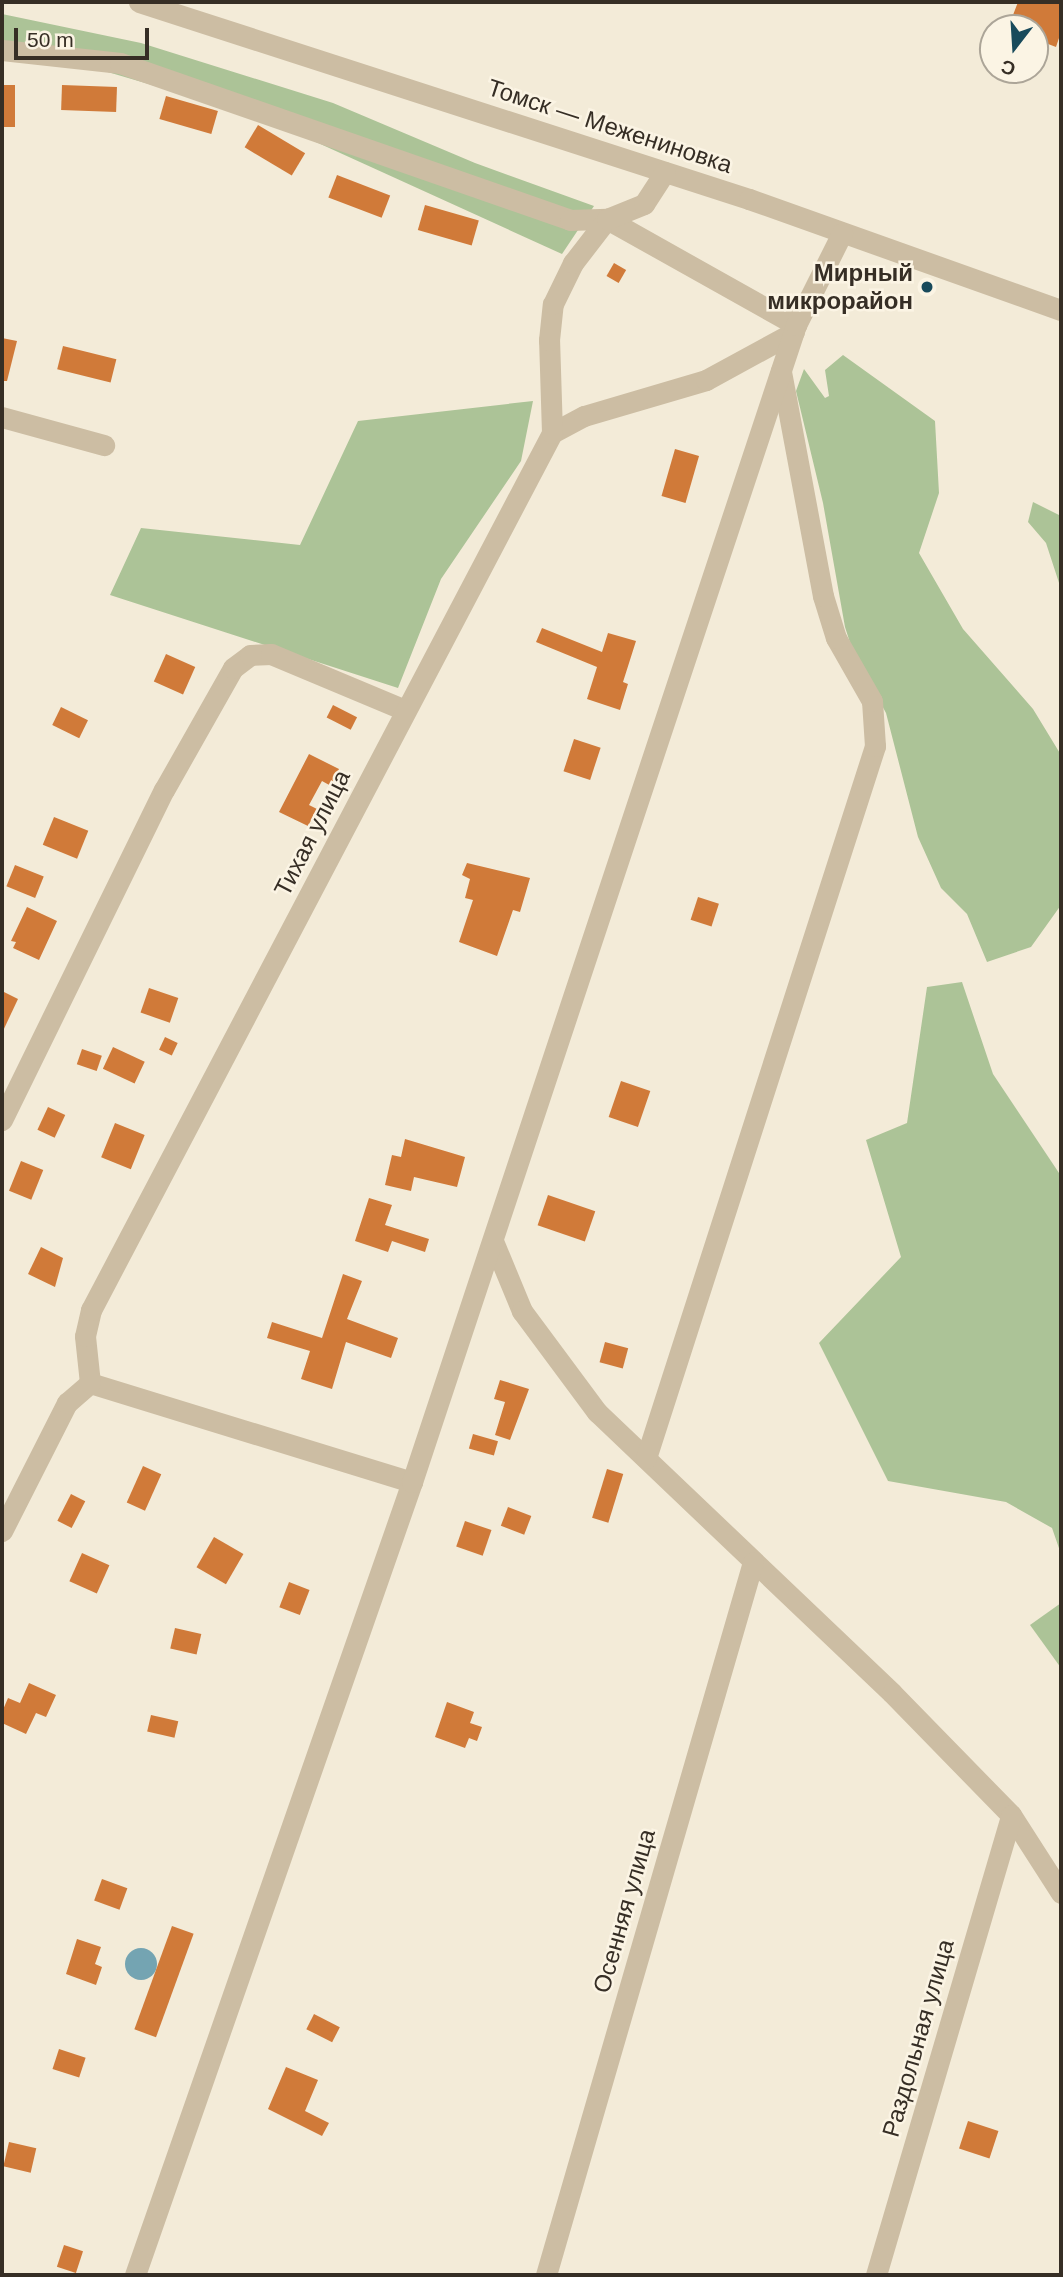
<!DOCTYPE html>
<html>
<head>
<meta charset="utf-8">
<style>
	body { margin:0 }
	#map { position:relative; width:1063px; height:2277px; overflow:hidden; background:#f3ebd8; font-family:Helvetica,sans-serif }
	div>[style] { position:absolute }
	.green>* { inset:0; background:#acc397 }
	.water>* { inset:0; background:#74a4b2 }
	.round { border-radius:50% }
	.building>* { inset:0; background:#d07a39; transform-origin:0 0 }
	.minor>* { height:21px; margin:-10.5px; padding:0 10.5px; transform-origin:10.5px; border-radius:10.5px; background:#ccbda3 }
	.dots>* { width:19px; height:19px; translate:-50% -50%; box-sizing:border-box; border:4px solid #fbf4e4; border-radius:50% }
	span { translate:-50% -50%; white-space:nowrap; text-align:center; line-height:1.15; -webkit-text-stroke:5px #fbf4e4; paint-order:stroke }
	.street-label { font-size:24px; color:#362e25 }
	.poi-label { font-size:24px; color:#362e25; font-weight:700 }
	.right { translate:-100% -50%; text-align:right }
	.frame { position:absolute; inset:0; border:4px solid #362e25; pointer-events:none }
	.north { position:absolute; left:979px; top:14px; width:70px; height:70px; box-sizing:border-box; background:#fbf4e4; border:2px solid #aca598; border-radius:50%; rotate:197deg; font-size:19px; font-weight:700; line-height:28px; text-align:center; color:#362e25 }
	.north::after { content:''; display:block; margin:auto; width:24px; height:32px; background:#184a5b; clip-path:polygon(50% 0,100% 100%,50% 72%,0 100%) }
	.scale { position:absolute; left:14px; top:28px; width:135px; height:32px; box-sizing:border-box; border:4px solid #362e25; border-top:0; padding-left:9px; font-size:21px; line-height:24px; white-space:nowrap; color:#362e25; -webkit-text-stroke:5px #fbf4e4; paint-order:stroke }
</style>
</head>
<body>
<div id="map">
	<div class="green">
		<div style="clip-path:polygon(2px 14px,141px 43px,333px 103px,475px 163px,594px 206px,562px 254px,261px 117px,2px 41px)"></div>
		<div style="clip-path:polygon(843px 355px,935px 421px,939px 493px,919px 553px,963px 629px,1033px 709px,1061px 755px,1061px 905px,1031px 947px,987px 962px,967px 914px,941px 888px,918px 837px,886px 713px,853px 652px,845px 627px,823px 503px,796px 391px,804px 369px,825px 398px,829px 396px,825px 370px)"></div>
		<div style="clip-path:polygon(533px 401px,521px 461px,441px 579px,398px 688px,110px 595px,141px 528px,300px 545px,358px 421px)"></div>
		<div style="clip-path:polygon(1033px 502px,1061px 516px,1061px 589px,1046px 543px,1028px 522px)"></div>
		<div style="clip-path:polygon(962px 982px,993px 1074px,1061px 1176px,1061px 1554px,1052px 1528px,1006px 1502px,888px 1481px,819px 1343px,901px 1257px,866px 1140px,907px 1123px,927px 987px)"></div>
		<div style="clip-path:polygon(1061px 1603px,1061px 1668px,1030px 1625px)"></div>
	</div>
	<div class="water">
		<div class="round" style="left:125px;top:1948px;width:32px;height:32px"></div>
	</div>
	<div class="building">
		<div style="clip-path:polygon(1018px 2px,1061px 2px,1061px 32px,1056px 47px,1035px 39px,1035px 28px,1008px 28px)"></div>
		<div style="left:2px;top:85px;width:13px;height:42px"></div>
		<div style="left:62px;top:85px;width:55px;height:25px;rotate:2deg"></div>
		<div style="left:166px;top:96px;width:54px;height:24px;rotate:16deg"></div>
		<div style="left:258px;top:125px;width:55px;height:26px;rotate:31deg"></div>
		<div style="left:337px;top:175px;width:57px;height:24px;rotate:21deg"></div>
		<div style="left:425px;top:205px;width:56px;height:26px;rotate:16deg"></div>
		<div style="left:614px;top:263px;width:14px;height:15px;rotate:30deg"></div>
		<div style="clip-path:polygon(2px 338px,17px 341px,7px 381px,2px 381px)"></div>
		<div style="left:63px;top:346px;width:55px;height:24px;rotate:14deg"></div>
		<div style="left:675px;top:449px;width:25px;height:49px;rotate:16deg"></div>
		<div style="clip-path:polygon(542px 628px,602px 652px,608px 633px,636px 641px,623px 682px,628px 684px,620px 710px,587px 699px,597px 667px,536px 642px)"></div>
		<div style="left:166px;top:654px;width:32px;height:30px;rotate:24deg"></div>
		<div style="left:333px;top:705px;width:27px;height:14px;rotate:27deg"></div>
		<div style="left:61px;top:707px;width:30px;height:20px;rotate:26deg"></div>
		<div style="left:574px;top:739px;width:28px;height:34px;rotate:18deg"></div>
		<div style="clip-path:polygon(309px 754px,339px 769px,331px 786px,322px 781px,309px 805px,317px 809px,308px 826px,279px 812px)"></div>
		<div style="left:54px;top:817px;width:37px;height:30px;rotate:22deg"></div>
		<div style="clip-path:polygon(467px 863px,530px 878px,520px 912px,513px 910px,497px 956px,459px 942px,473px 900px,465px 898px,470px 879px,462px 875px)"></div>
		<div style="left:15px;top:865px;width:31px;height:23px;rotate:22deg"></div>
		<div style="left:698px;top:897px;width:22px;height:24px;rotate:18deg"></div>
		<div style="clip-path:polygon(27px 907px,57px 921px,39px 960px,13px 948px,16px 942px,11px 941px)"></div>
		<div style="left:149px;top:988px;width:31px;height:26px;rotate:19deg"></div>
		<div style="clip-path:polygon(2px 991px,18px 999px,2px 1033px)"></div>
		<div style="left:165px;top:1037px;width:14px;height:14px;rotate:25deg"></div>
		<div style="left:113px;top:1047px;width:35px;height:24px;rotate:25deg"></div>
		<div style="left:82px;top:1049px;width:21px;height:16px;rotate:19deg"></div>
		<div style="left:621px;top:1081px;width:31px;height:38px;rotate:19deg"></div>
		<div style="left:48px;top:1107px;width:19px;height:25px;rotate:25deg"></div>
		<div style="left:115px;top:1123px;width:32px;height:37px;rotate:22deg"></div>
		<div style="clip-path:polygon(405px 1139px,465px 1157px,457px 1187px,414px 1177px,411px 1191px,385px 1185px,392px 1155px,401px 1157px)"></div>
		<div style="left:21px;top:1161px;width:24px;height:32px;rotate:22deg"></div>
		<div style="left:548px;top:1195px;width:50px;height:32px;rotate:19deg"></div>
		<div style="clip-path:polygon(369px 1198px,392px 1205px,385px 1225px,429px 1239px,425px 1252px,392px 1241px,388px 1252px,355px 1241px)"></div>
		<div style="clip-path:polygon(41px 1247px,63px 1258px,55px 1287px,28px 1274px)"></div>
		<div style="clip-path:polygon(343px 1274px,362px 1281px,347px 1319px,398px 1338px,391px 1358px,346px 1342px,332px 1389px,301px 1379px,310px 1351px,267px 1338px,272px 1322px,322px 1338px)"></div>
		<div style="left:605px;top:1342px;width:24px;height:21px;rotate:15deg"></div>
		<div style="clip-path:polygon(500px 1380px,529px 1389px,510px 1440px,495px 1435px,505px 1402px,494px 1399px)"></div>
		<div style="left:473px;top:1434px;width:26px;height:15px;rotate:16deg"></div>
		<div style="left:143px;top:1466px;width:20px;height:40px;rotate:24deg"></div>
		<div style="left:607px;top:1469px;width:17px;height:51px;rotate:17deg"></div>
		<div style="left:71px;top:1494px;width:16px;height:30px;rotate:27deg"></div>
		<div style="left:508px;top:1507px;width:25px;height:20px;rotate:21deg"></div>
		<div style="left:465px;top:1521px;width:28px;height:27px;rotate:19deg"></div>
		<div style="left:214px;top:1537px;width:34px;height:35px;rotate:30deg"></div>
		<div style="left:82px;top:1553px;width:30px;height:31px;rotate:24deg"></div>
		<div style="left:289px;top:1582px;width:22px;height:27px;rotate:21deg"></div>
		<div style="left:175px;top:1628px;width:27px;height:21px;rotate:13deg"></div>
		<div style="clip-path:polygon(29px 1683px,56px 1695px,46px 1717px,36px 1713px,26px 1734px,2px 1723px,2px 1712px,8px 1698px,20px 1703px)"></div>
		<div style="clip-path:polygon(447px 1702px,474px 1712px,470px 1723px,482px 1727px,477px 1741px,469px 1738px,465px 1748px,435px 1737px)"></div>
		<div style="left:151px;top:1715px;width:28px;height:17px;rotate:13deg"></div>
		<div style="left:102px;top:1879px;width:27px;height:23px;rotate:20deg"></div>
		<div style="left:172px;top:1926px;width:23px;height:110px;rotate:20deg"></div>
		<div style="clip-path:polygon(77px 1939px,101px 1947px,95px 1964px,102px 1967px,96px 1985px,66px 1974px)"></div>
		<div style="left:314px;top:2014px;width:29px;height:17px;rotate:27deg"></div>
		<div style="left:59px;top:2049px;width:28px;height:21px;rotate:18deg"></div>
		<div style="clip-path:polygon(286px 2067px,318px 2080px,305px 2111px,329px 2123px,322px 2136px,268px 2109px)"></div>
		<div style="left:968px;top:2121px;width:32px;height:29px;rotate:18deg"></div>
		<div style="left:9px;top:2142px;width:28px;height:25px;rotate:13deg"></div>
		<div style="left:64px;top:2245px;width:20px;height:23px;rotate:18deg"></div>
	</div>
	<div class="minor">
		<div style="left:139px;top:2px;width:641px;rotate:17.9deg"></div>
		<div style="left:749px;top:199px;width:331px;rotate:19.6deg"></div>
		<div style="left:2px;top:50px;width:119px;rotate:6.3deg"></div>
		<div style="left:120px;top:63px;width:477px;rotate:19.2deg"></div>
		<div style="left:570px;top:220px;width:37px;rotate:-2deg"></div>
		<div style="left:607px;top:219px;width:217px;rotate:29.3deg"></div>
		<div style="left:2px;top:417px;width:106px;rotate:15.4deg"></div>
		<div style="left:552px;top:433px;width:36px;rotate:-28deg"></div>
		<div style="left:584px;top:416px;width:127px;rotate:-16.4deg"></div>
		<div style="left:706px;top:380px;width:100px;rotate:-28.6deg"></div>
		<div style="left:2px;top:1120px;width:368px;rotate:-63.9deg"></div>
		<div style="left:164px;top:790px;width:140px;rotate:-60.5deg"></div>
		<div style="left:233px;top:668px;width:21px;rotate:-37deg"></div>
		<div style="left:250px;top:655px;width:21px;rotate:-3deg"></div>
		<div style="left:271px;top:654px;width:145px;rotate:22.7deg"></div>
		<div style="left:493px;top:1241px;width:76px;rotate:67.5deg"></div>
		<div style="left:522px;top:1311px;width:126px;rotate:53.4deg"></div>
		<div style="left:597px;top:1412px;width:407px;rotate:43.6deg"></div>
		<div style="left:892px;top:1693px;width:170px;rotate:45.7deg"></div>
		<div style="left:1011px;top:1815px;width:93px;rotate:57.3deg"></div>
		<div style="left:90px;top:1383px;width:337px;rotate:17.1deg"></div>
		<div style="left:646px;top:1458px;width:748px;rotate:-72.17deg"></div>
		<div style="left:875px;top:746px;width:45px;rotate:-93.8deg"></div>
		<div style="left:872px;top:701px;width:73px;rotate:-119.7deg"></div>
		<div style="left:836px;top:638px;width:44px;rotate:-107.2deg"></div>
		<div style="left:823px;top:596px;width:229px;rotate:-100.6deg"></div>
		<div style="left:2px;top:1531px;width:144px;rotate:-63.1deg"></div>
		<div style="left:67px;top:1403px;width:30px;rotate:-41deg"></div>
		<div style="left:90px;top:1383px;width:47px;rotate:-96.1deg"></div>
		<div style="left:85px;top:1336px;width:27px;rotate:-77deg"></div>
		<div style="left:91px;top:1310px;width:991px;rotate:-62.27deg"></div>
		<div style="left:552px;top:433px;width:93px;rotate:-91.8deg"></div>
		<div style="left:549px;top:340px;width:36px;rotate:-84deg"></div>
		<div style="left:553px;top:304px;width:46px;rotate:-64deg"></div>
		<div style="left:573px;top:263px;width:56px;rotate:-52.3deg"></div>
		<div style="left:607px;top:219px;width:40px;rotate:-22deg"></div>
		<div style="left:644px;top:204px;width:38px;rotate:-57deg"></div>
		<div style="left:135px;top:2275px;width:840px;rotate:-70.75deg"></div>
		<div style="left:412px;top:1482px;width:1219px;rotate:-71.64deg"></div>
		<div style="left:796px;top:325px;width:103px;rotate:-63.4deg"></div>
		<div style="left:546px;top:2275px;width:742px;rotate:-73.81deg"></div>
		<div style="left:876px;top:2275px;width:479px;rotate:-73.6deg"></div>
	</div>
	<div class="dots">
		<div style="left:927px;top:287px;background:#184a5b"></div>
	</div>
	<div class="street-label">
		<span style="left:610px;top:126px;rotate:18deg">Томск — Межениновка</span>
		<span style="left:312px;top:833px;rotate:-63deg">Тихая улица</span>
		<span style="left:624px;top:1911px;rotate:-74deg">Осенняя улица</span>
		<span style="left:918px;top:2038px;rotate:-74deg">Раздольная улица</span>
	</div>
	<div class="poi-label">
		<span class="right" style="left:913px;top:287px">Мирный<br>микрорайон</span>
	</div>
	<div class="frame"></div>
	<div class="north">С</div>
	<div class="scale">50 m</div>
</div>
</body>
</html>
